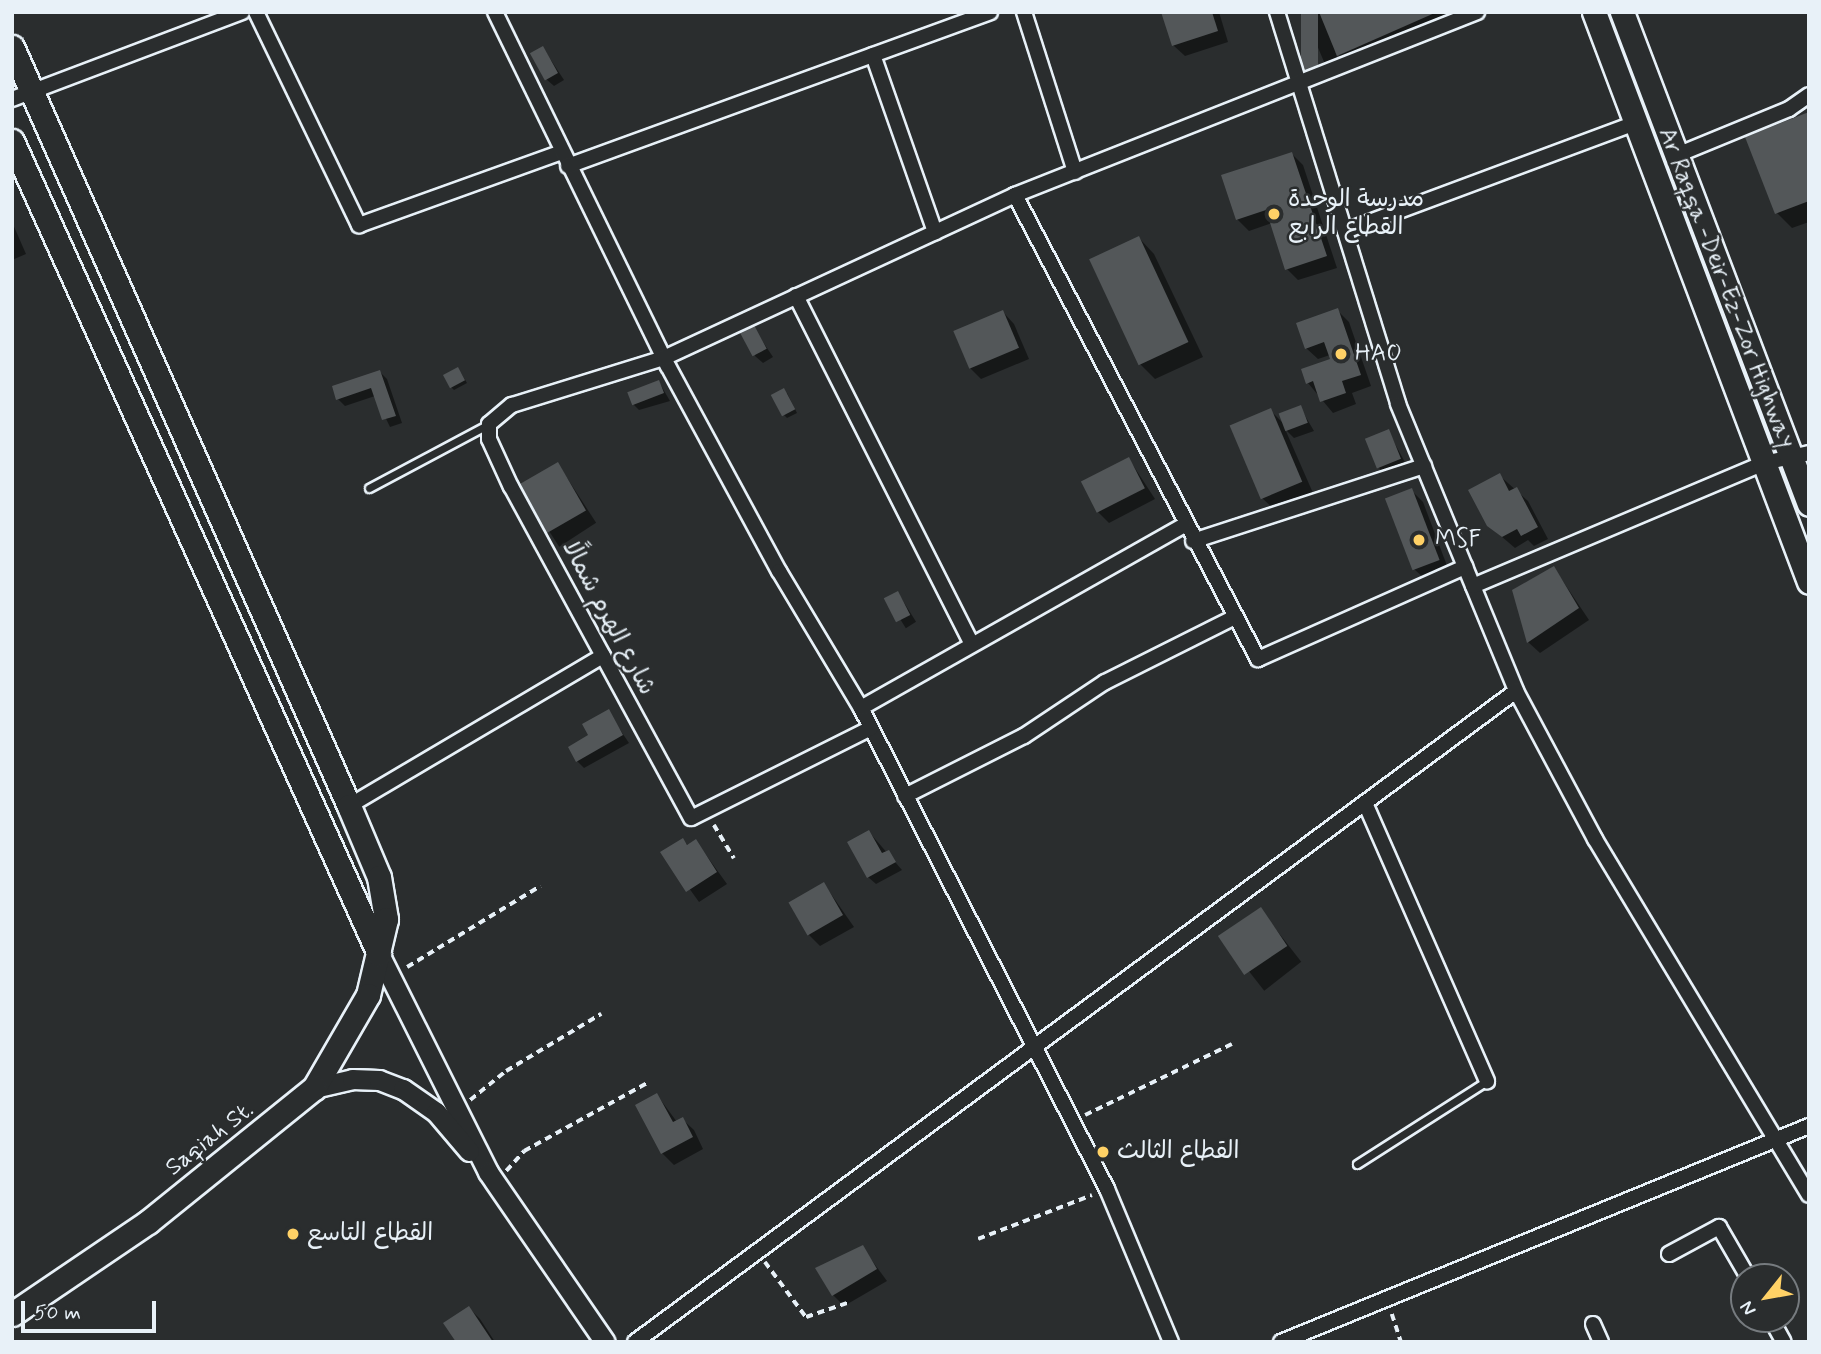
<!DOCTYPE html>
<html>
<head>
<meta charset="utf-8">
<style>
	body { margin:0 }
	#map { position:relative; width:1821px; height:1354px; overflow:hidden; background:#2a2d2e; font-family:Mynerve,"Playpen Sans Arabic",sans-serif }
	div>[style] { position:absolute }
	.shadow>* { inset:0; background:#0007; transform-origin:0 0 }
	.building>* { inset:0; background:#535759; transform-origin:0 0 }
	.path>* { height:3.5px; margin-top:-1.75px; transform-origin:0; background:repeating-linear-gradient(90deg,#e8f1f8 0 7px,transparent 0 12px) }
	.roads { filter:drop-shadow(2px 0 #e8f1f8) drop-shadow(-2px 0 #e8f1f8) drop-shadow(0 2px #e8f1f8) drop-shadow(0 -2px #e8f1f8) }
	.service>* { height:7px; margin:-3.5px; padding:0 3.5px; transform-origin:3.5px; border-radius:3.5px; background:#2a2d2e }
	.minor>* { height:14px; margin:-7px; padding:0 7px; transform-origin:7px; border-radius:7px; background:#2a2d2e }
	.secondary>* { height:19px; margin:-9.5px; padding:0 9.5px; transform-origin:9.5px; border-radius:9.5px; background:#2a2d2e }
	.primary>* { height:23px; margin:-11.5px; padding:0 11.5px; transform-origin:11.5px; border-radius:11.5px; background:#2a2d2e }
	.dots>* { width:19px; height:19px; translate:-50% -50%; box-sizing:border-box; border:4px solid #2a2d2e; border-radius:50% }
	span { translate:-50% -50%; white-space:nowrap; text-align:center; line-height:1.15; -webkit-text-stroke:5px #2a2d2e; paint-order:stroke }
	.poi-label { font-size:24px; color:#e8f1f8 }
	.left { translate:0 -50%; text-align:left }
	.street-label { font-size:24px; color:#e8f1f8 }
	.frame { position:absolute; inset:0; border:14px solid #e8f1f8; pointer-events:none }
	.north { position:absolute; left:1730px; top:1263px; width:70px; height:70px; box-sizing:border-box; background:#2a2d2e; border:2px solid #767b7f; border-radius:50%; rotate:239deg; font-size:19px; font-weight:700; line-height:28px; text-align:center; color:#e8f1f8 }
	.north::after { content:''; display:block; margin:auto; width:24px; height:32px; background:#ffd166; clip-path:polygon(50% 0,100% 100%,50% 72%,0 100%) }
	.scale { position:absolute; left:21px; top:1301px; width:135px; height:32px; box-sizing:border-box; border:4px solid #e8f1f8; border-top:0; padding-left:9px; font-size:21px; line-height:24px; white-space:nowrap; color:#e8f1f8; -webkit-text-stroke:5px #2a2d2e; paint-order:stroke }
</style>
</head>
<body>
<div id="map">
	<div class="shadow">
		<div style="clip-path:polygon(1163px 12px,1219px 12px,1228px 42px,1185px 56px,1173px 45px)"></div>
		<div style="clip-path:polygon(1303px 12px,1487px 12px,1354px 70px,1335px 51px,1342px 72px,1330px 76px)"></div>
		<div style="clip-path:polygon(543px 48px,564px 80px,554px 86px,546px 79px)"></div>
		<div style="clip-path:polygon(1809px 114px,1809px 222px,1792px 228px,1777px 213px)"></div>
		<div style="clip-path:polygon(1292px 154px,1303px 165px,1337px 268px,1298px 280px,1287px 269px,1272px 223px,1249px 231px,1237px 219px)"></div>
		<div style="clip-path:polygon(12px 222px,26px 254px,12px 260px)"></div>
		<div style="clip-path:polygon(1139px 238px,1154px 254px,1203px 357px,1155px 379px,1140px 364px)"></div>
		<div style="clip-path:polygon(1337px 310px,1349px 322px,1371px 386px,1352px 393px,1356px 404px,1333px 413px,1308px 383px,1332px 360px,1330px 355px,1318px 359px,1306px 348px)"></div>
		<div style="clip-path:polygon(1003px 312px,1014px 324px,1029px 359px,981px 379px,970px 368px)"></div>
		<div style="clip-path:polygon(753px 327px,773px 357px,763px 363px,755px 356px)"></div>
		<div style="clip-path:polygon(380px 372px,387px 379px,402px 423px,390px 427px,375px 396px,345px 406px,338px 399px)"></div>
		<div style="clip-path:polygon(461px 373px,467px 383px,454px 390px,451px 387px)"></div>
		<div style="clip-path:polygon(659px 382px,670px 401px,639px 410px,632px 403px)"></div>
		<div style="clip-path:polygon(787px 393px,797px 413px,787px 418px,784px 415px)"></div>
		<div style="clip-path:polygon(1300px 407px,1314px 431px,1294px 438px,1285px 429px,1313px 493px,1274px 509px,1262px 498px,1270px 410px,1284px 424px)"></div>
		<div style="clip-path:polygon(1388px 431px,1407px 466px,1386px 475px,1378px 467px)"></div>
		<div style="clip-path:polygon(1129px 459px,1155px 499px,1109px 523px,1098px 512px)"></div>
		<div style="left:558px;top:464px;width:70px;height:44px;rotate:57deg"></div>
		<div style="clip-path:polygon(1499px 475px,1528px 501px,1548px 539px,1534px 546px,1528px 540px,1515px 548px,1488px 525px)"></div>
		<div style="clip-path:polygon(1412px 491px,1423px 502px,1449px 571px,1426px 580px,1414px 569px)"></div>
		<div style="clip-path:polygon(1554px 568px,1589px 620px,1540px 653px,1528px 642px)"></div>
		<div style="left:898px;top:593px;width:34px;height:12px;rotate:58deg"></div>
		<div style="clip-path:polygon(608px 712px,629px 743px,584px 768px,577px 761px)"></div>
		<div style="clip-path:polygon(869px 832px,902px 870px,876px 884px,868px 877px)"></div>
		<div style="clip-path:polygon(682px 840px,689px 846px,696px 841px,727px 884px,699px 902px,663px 852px)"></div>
		<div style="clip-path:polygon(824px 884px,854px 927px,820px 946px,809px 935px)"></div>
		<div style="left:1260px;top:909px;width:67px;height:47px;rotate:52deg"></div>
		<div style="clip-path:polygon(657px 1095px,677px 1122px,682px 1119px,694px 1130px,703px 1149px,674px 1165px,662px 1153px)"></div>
		<div style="clip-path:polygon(862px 1247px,887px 1281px,844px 1306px,833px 1295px)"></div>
		<div style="clip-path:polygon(469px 1308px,480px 1319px,495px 1342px,458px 1342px)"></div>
	</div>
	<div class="building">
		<div style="clip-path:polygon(1161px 12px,1212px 12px,1218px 31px,1172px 46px)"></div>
		<div style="left:1301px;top:12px;width:17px;height:60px"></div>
		<div style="clip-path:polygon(1319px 12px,1437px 12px,1337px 56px)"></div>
		<div style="left:543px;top:46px;width:31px;height:15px;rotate:61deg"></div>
		<div style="clip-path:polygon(1809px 112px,1809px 201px,1775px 214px,1745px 137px)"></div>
		<div style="clip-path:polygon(1292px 152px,1327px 256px,1285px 270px,1266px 210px,1236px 220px,1221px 175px)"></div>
		<div style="left:1139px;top:236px;width:117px;height:55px;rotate:65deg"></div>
		<div style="clip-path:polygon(1338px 308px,1361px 375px,1342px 381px,1346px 393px,1320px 402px,1313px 381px,1306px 384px,1301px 369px,1330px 359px,1324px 342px,1305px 349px,1296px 323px)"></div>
		<div style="left:1003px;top:310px;width:41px;height:54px;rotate:67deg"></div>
		<div style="left:754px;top:325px;width:27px;height:16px;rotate:62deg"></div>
		<div style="left:458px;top:367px;width:15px;height:17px;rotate:62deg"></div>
		<div style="clip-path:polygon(380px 370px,396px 416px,382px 420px,371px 388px,336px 400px,332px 386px)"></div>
		<div style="left:659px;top:380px;width:14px;height:34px;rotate:69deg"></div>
		<div style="left:784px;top:388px;width:24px;height:15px;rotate:62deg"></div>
		<div style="left:1301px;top:405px;width:19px;height:24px;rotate:69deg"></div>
		<div style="left:1271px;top:408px;width:80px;height:45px;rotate:67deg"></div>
		<div style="left:1389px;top:429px;width:32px;height:26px;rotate:68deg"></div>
		<div style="left:1129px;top:457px;width:35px;height:54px;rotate:63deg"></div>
		<div style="left:558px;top:462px;width:56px;height:47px;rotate:60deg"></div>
		<div style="clip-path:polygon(1500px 473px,1509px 491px,1517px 487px,1538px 527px,1521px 536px,1517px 529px,1502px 537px,1487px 526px,1468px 490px)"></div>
		<div style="left:1412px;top:488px;width:77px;height:29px;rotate:69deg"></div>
		<div style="clip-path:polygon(1554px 566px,1579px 608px,1527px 643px,1512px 590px)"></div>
		<div style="left:898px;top:591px;width:27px;height:16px;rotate:63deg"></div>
		<div style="clip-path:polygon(609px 709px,623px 735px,576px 762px,568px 747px,588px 735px,582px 724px)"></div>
		<div style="clip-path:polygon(869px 830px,882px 853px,889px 850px,896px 862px,867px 878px,847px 842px)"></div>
		<div style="clip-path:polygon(683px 838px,687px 845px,696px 839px,717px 872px,686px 892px,660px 852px)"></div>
		<div style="left:824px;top:882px;width:38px;height:41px;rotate:60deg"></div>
		<div style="left:1261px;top:907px;width:47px;height:52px;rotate:56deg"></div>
		<div style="clip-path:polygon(657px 1093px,673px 1122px,683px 1117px,693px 1137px,661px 1154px,635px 1105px)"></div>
		<div style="clip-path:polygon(863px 1245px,877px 1269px,832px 1296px,815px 1268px)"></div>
		<div style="clip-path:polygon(469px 1306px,493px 1342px,456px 1342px,443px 1323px)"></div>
	</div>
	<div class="path">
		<div style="left:714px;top:825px;width:39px;rotate:59deg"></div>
		<div style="left:407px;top:967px;width:156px;rotate:-31.3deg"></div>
		<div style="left:470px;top:1100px;width:46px;rotate:-38.9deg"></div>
		<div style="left:506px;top:1071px;width:111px;rotate:-31deg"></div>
		<div style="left:1085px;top:1115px;width:163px;rotate:-25.8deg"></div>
		<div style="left:506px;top:1171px;width:27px;rotate:-48deg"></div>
		<div style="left:524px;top:1151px;width:141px;rotate:-28.9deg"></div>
		<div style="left:978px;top:1239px;width:122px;rotate:-21.1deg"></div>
		<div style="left:765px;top:1262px;width:69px;rotate:53.3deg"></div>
		<div style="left:806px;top:1317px;width:46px;rotate:-18.8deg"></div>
		<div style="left:1392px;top:1314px;width:29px;rotate:72deg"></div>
	</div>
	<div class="roads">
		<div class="service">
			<div style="left:369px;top:488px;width:136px;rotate:-28.1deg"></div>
			<div style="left:1357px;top:1164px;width:154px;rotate:-32.6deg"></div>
		</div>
		<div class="minor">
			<div style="left:256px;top:12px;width:237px;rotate:64.2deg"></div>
			<div style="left:359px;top:225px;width:216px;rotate:-19.8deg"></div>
			<div style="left:495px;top:12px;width:394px;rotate:64deg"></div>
			<div style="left:668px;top:366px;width:233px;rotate:61.6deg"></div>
			<div style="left:779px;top:571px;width:160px;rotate:59.1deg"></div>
			<div style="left:861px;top:708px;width:540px;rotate:62.91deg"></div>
			<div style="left:1107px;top:1189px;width:166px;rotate:67.3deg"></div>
			<div style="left:1024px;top:12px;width:168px;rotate:72.3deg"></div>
			<div style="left:1277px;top:12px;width:410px;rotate:72.8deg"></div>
			<div style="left:1398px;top:404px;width:310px;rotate:67.6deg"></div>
			<div style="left:1516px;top:691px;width:168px;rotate:61.9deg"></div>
			<div style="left:1595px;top:839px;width:415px;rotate:59deg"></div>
			<div style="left:873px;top:55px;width:188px;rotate:70.7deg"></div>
			<div style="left:12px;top:99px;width:246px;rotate:-20.7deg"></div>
			<div style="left:1677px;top:155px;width:121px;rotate:-22.3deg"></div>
			<div style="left:1789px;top:109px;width:24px;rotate:-35deg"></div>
			<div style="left:568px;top:166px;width:449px;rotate:-20deg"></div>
			<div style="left:1015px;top:195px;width:524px;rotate:62.36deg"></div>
			<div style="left:1258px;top:659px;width:227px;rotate:-24deg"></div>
			<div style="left:1345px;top:231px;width:310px;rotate:-20.4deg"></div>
			<div style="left:796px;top:296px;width:388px;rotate:63.2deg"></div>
			<div style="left:1193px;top:541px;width:243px;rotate:-18deg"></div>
			<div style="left:1473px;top:586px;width:316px;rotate:-22.9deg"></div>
			<div style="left:1764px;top:463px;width:46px;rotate:-12.5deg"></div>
			<div style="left:861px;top:708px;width:371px;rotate:-29.5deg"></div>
			<div style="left:871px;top:728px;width:201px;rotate:153.4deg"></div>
			<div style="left:691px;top:818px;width:377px;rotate:-118.5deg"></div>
			<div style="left:511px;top:487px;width:53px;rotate:-114.6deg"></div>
			<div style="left:489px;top:439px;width:15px;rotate:-90deg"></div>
			<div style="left:489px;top:424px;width:30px;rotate:-40deg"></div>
			<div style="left:512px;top:405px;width:159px;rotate:-17.2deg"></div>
			<div style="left:664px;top:358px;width:387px;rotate:-24.9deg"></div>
			<div style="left:1015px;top:195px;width:497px;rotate:-21.6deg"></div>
			<div style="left:905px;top:796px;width:133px;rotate:-26.8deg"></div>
			<div style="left:1024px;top:736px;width:97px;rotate:-33.7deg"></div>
			<div style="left:1105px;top:682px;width:145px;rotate:-26.6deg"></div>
			<div style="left:1365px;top:803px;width:304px;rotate:66.3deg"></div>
			<div style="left:349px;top:806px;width:295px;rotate:-30.6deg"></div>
			<div style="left:1669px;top:1254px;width:57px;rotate:-28.4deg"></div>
			<div style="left:1719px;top:1227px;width:58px;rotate:59.9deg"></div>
			<div style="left:1771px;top:1319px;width:26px;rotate:61deg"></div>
			<div style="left:1593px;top:1324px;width:20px;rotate:66deg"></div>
			<div style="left:635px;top:1342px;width:1095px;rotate:-36.46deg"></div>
			<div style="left:1281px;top:1342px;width:570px;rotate:-22.25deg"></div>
		</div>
		<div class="secondary">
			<div style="left:379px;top:954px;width:244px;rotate:63.4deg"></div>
			<div style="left:488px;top:1172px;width:206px;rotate:55.5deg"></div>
			<div style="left:314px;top:1088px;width:39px;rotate:-13deg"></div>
			<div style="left:352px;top:1079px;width:27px;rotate:2deg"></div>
			<div style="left:379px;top:1080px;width:26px;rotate:21deg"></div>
			<div style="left:403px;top:1089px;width:40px;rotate:34.9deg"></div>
			<div style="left:436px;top:1112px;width:51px;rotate:49.8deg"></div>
		</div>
		<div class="primary">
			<div style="left:1594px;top:12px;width:609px;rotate:69.33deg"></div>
			<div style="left:1622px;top:12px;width:526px;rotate:69.19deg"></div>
			<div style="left:12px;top:47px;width:830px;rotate:66.06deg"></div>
			<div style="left:349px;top:806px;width:77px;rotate:67.1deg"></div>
			<div style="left:379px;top:877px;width:43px;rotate:80.5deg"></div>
			<div style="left:386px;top:919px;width:78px;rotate:103.3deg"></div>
			<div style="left:368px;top:995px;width:108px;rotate:120.1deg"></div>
			<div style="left:314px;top:1088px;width:213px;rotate:141.1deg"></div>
			<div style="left:148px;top:1222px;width:164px;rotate:145.9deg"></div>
			<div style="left:12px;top:141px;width:892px;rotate:65.7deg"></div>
		</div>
	</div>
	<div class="dots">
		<div style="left:1274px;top:214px;background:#ffd166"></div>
		<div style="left:1341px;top:354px;background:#ffd166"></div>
		<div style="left:1419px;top:540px;background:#ffd166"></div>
		<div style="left:1103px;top:1152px;background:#ffd166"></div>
		<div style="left:293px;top:1234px;background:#ffd166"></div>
	</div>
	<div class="poi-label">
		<span class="left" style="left:1288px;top:214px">مدرسة الوحدة<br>القطاع الرابع</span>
		<span class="left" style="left:1355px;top:354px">HAO</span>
		<span class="left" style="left:1435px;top:540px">MSF</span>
		<span class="left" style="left:1117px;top:1152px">القطاع الثالث</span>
		<span class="left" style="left:307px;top:1234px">القطاع التاسع</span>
	</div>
	<div class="street-label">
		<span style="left:1726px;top:288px;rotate:69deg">Ar Raqqa -Deir-Ez-Zor Highway</span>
		<span style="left:608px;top:618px;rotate:62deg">شارع الهرم شمالًا</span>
		<span style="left:210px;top:1139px;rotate:-38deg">Saqiah St.</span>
	</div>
	<div class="frame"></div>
	<div class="north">N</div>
	<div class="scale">50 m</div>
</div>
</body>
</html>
